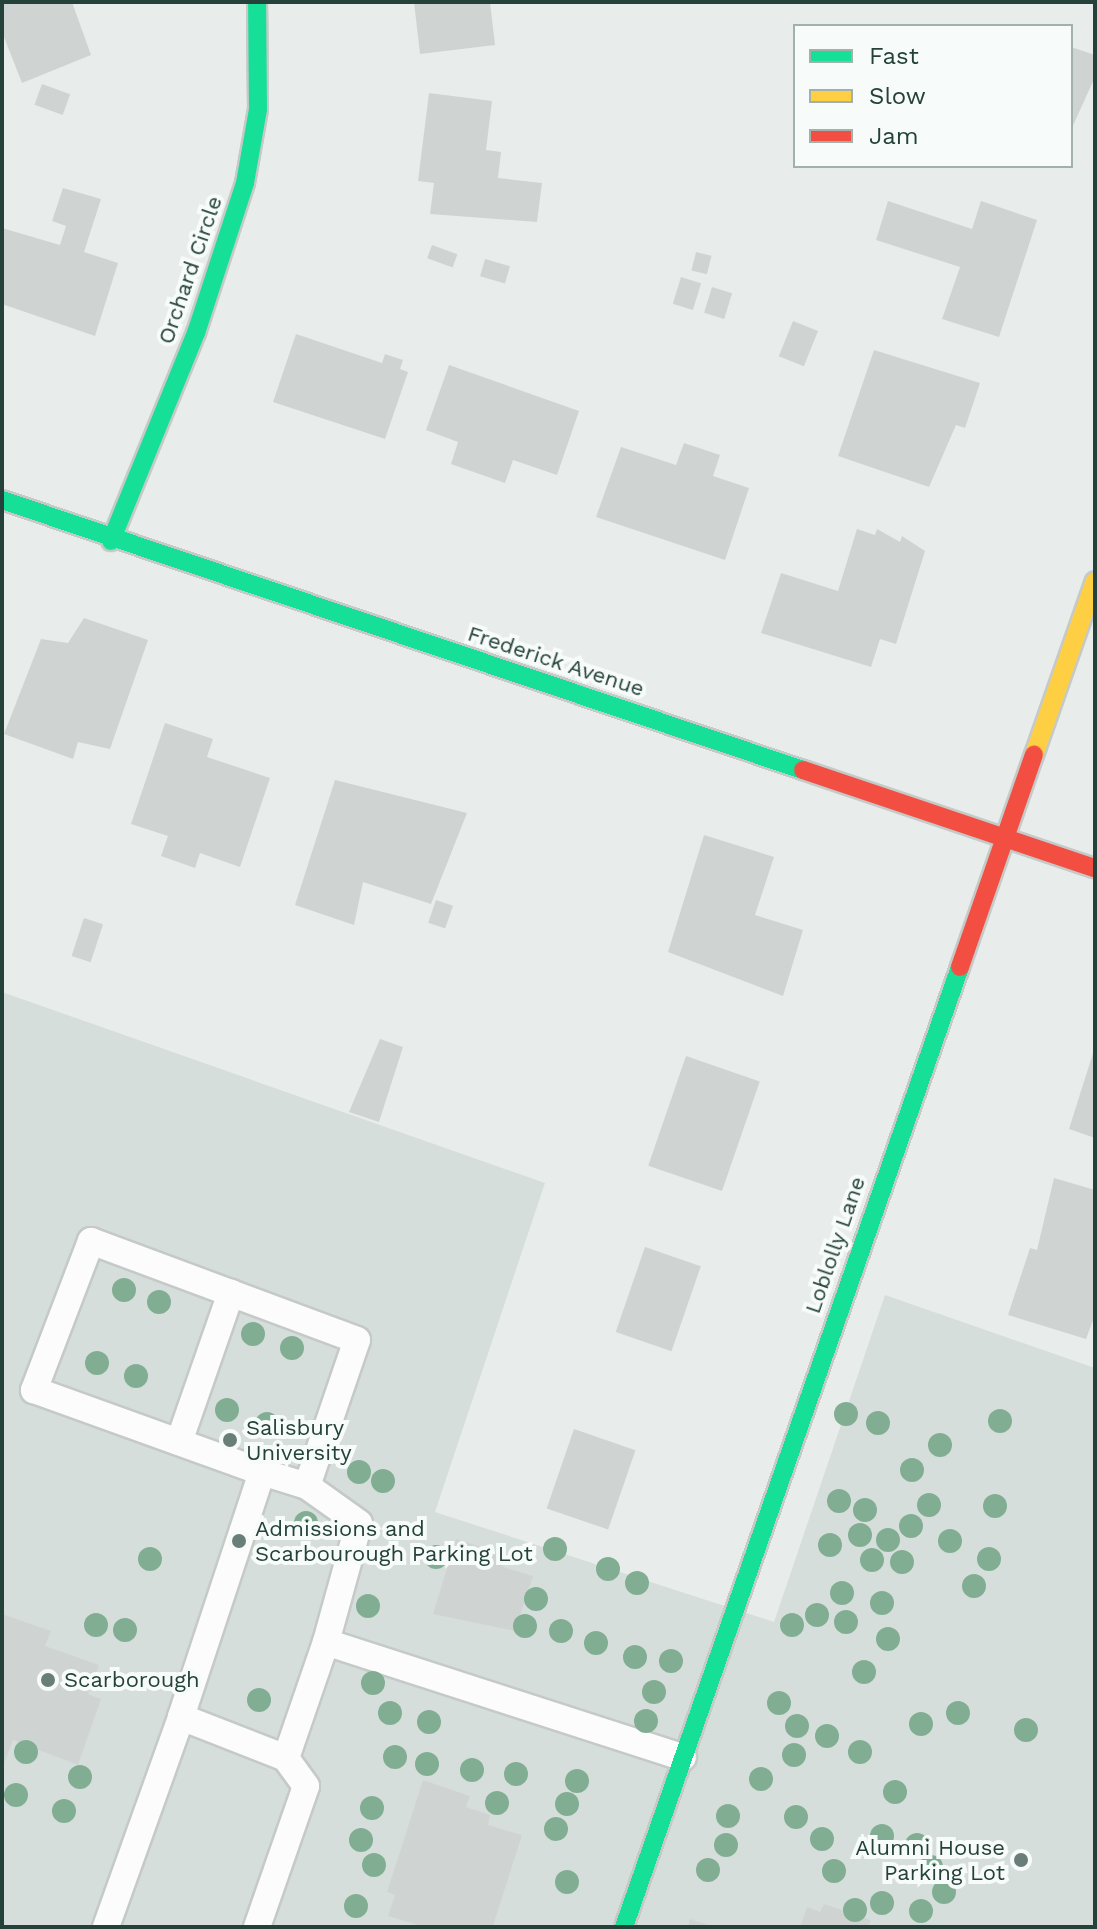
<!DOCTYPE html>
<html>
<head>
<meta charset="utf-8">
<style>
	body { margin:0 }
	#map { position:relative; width:1097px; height:1929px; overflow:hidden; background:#e8edeb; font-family:"Work Sans",sans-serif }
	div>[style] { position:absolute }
	.built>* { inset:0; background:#d6dedb }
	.building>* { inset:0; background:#cfd4d2; transform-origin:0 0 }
	.roads { filter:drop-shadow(2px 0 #c5cac8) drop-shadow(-2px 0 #c5cac8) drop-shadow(0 2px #c5cac8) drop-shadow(0 -2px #c5cac8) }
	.lane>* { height:26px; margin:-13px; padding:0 13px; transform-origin:13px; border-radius:13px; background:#fcfcfc }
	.fast>* { height:18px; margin:-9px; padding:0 9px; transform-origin:9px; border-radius:9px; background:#16e098 }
	.slow>* { height:18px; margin:-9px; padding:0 9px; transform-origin:9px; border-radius:9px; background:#ffcf43 }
	.jam>* { height:18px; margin:-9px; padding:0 9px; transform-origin:9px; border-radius:9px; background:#f24e42 }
	.trees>* { width:24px; height:24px; margin:-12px; border-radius:50%; background:#81ae93 }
	.dots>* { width:22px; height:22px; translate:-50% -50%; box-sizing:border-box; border:4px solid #f7fbf9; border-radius:50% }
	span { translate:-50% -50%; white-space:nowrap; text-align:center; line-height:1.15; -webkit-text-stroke:8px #f7fbf9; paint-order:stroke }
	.street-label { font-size:22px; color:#24423a }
	.poi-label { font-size:22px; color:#24423a }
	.left { translate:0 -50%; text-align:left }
	.right { translate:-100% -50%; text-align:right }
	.frame { position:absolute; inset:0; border:4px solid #24423a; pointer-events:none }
	.legend { position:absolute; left:793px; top:24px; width:280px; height:144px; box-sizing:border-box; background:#f7fbf9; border:2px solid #a3b1ad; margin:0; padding:10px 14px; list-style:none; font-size:24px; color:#24423a }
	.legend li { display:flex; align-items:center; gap:16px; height:40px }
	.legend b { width:40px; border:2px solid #a3b1ad }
</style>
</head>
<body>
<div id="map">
	<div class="built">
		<div style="clip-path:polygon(2px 992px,545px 1183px,435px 1512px,774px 1622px,885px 1295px,1095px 1368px,1095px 1927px,2px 1927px)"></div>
	</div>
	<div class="building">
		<div style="clip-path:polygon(2px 2px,72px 2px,91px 55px,22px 83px,2px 32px)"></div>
		<div style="clip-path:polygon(414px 2px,490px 2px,495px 45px,420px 54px)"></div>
		<div style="clip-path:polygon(1071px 47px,1095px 55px,1095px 77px,1071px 130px)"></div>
		<div style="left:42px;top:84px;width:30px;height:22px;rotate:20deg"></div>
		<div style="clip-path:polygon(429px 93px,492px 101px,486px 150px,501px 152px,498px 178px,542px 183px,537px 222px,430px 214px,434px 183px,418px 181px)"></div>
		<div style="clip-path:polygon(63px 188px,101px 199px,84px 252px,118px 263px,95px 336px,2px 304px,2px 228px,60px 245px,66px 226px,52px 221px)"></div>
		<div style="clip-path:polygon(888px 201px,972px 229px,981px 201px,1037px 220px,999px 337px,942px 319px,960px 267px,876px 240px)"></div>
		<div style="left:432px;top:245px;width:27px;height:14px;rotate:20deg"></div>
		<div style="left:696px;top:252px;width:16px;height:19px;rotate:14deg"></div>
		<div style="left:485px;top:259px;width:26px;height:18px;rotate:16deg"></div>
		<div style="left:681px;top:277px;width:21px;height:28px;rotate:17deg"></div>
		<div style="left:712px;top:287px;width:21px;height:27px;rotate:17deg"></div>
		<div style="left:793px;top:321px;width:27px;height:38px;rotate:22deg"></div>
		<div style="clip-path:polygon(296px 334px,382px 363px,385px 354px,403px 360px,400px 369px,408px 372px,385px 439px,273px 402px)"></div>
		<div style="clip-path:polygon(874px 350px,980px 383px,965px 428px,956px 425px,929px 487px,838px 456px)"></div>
		<div style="clip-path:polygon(449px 365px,579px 411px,557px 475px,513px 460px,505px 483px,451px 464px,458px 442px,426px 430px)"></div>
		<div style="clip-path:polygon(684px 443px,720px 455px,713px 476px,749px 488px,725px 560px,596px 517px,621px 447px,676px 465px)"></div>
		<div style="clip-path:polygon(857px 529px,875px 535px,877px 529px,900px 542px,902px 536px,925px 551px,896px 644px,880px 639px,871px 667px,761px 633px,781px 573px,838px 591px)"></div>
		<div style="clip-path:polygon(84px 618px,148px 640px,110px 749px,78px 742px,73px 759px,4px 734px,41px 639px,68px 643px)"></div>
		<div style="clip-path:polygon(165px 723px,213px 739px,207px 757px,270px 778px,240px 867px,200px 853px,195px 868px,161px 856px,168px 836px,131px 824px)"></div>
		<div style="clip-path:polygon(335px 780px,467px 813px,431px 904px,363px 882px,354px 925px,295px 905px)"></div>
		<div style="clip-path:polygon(704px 835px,774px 857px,755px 915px,803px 930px,783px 996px,668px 952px)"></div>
		<div style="left:436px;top:900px;width:18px;height:24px;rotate:19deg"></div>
		<div style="left:84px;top:918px;width:20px;height:40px;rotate:18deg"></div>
		<div style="clip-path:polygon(380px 1039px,403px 1047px,379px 1122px,349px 1112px)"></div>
		<div style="clip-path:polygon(1094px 1050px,1095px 1051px,1095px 1138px,1069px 1129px)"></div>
		<div style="left:686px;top:1056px;width:78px;height:116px;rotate:19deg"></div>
		<div style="clip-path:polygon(1054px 1178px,1095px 1190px,1095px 1315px,1086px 1339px,1008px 1315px,1030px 1248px,1037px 1250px)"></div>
		<div style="left:645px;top:1247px;width:59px;height:90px;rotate:19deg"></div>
		<div style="left:574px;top:1429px;width:65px;height:84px;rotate:19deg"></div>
		<div style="clip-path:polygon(456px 1539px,506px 1555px,503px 1567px,533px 1576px,515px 1631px,433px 1614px)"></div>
		<div style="clip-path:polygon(2px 1614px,51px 1631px,45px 1646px,99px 1665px,88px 1694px,101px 1699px,78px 1765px,13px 1740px,2px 1769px)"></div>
		<div style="clip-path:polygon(423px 1780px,470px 1796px,466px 1807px,490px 1815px,488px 1825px,522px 1835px,493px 1926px,424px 1927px,388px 1916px,395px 1895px,387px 1892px)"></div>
		<div style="clip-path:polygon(824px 1904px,871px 1920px,868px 1927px,800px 1927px,807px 1907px,820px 1912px)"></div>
		<div style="clip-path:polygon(690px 1919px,712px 1926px,712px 1927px,688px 1927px)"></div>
	</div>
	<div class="roads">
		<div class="lane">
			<div style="left:179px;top:1442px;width:158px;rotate:-70.8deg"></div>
			<div style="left:262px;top:1472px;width:47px;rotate:17.3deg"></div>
			<div style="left:326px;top:1642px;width:123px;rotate:-74.5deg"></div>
			<div style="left:359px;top:1523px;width:64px;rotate:-144.6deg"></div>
			<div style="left:307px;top:1486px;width:154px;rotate:-71.1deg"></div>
			<div style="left:357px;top:1340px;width:284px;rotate:-159.6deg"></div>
			<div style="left:91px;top:1241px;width:160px;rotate:110.9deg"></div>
			<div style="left:34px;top:1390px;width:242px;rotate:19.8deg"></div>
			<div style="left:262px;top:1472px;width:258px;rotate:108.3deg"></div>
			<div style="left:181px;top:1717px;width:113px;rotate:21.3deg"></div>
			<div style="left:286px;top:1758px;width:123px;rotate:-71deg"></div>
			<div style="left:326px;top:1642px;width:375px;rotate:17.9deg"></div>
			<div style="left:106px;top:1927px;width:223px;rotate:-70.3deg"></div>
			<div style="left:257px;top:1927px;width:149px;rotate:-70.8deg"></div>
			<div style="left:306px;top:1786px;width:34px;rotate:-126deg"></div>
		</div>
		<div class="fast">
			<div style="left:2px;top:500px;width:845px;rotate:18.63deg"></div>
			<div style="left:111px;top:541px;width:225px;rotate:-67.8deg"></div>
			<div style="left:196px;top:333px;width:158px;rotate:-71.9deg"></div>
			<div style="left:245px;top:183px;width:75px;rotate:-80deg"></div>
			<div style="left:258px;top:109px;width:107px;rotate:-90.5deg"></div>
			<div style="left:624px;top:1927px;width:1017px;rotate:-70.71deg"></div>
		</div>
		<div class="slow">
			<div style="left:1034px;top:755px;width:184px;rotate:-70.7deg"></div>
		</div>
		<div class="jam">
			<div style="left:803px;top:770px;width:308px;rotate:18.6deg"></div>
			<div style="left:960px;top:967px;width:225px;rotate:-70.8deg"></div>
		</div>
	</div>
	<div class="trees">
		<div style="left:124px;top:1290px"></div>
		<div style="left:159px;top:1302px"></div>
		<div style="left:253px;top:1334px"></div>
		<div style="left:292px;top:1348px"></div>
		<div style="left:97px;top:1363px"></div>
		<div style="left:136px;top:1376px"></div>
		<div style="left:227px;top:1410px"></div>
		<div style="left:846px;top:1414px"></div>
		<div style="left:1000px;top:1421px"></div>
		<div style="left:878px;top:1423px"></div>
		<div style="left:267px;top:1424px"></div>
		<div style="left:940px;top:1445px"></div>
		<div style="left:912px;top:1470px"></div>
		<div style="left:359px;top:1472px"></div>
		<div style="left:383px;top:1481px"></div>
		<div style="left:839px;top:1501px"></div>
		<div style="left:929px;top:1505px"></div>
		<div style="left:995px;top:1506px"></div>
		<div style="left:865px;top:1510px"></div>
		<div style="left:306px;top:1523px"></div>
		<div style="left:911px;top:1526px"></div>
		<div style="left:860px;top:1535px"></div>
		<div style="left:888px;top:1540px"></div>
		<div style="left:950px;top:1541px"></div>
		<div style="left:830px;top:1545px"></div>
		<div style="left:555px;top:1549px"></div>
		<div style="left:436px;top:1557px"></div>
		<div style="left:150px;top:1559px"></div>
		<div style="left:989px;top:1559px"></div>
		<div style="left:872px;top:1560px"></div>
		<div style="left:902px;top:1562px"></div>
		<div style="left:608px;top:1569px"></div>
		<div style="left:637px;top:1583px"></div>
		<div style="left:974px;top:1586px"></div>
		<div style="left:842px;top:1593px"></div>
		<div style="left:536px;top:1599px"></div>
		<div style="left:882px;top:1603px"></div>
		<div style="left:368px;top:1606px"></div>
		<div style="left:817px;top:1615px"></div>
		<div style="left:846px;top:1622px"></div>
		<div style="left:96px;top:1625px"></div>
		<div style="left:792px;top:1625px"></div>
		<div style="left:525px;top:1626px"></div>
		<div style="left:125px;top:1630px"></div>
		<div style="left:561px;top:1631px"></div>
		<div style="left:888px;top:1639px"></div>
		<div style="left:596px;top:1643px"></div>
		<div style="left:635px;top:1657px"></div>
		<div style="left:671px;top:1661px"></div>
		<div style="left:864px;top:1672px"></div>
		<div style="left:373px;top:1683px"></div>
		<div style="left:654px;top:1692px"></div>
		<div style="left:259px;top:1700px"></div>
		<div style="left:779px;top:1703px"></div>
		<div style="left:390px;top:1713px"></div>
		<div style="left:958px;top:1713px"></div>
		<div style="left:646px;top:1721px"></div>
		<div style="left:429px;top:1722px"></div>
		<div style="left:921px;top:1724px"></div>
		<div style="left:797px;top:1726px"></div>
		<div style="left:1026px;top:1730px"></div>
		<div style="left:827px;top:1736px"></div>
		<div style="left:26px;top:1752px"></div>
		<div style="left:860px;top:1752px"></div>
		<div style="left:794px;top:1755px"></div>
		<div style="left:395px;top:1757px"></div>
		<div style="left:427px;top:1764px"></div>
		<div style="left:472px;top:1770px"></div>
		<div style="left:516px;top:1774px"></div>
		<div style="left:80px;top:1777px"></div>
		<div style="left:761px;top:1779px"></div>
		<div style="left:577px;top:1781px"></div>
		<div style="left:895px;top:1792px"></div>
		<div style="left:16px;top:1795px"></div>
		<div style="left:497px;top:1803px"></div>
		<div style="left:567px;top:1804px"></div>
		<div style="left:372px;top:1808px"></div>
		<div style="left:64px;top:1811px"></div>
		<div style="left:728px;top:1816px"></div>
		<div style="left:796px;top:1817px"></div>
		<div style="left:556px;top:1829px"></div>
		<div style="left:882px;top:1836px"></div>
		<div style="left:822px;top:1839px"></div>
		<div style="left:361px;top:1840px"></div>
		<div style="left:726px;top:1845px"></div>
		<div style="left:917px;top:1845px"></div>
		<div style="left:374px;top:1865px"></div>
		<div style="left:931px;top:1867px"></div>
		<div style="left:708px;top:1870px"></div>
		<div style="left:834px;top:1871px"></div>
		<div style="left:567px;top:1882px"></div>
		<div style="left:944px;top:1892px"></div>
		<div style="left:882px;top:1903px"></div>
		<div style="left:356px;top:1906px"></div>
		<div style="left:855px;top:1910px"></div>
		<div style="left:921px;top:1911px"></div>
	</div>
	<div class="dots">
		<div style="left:230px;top:1440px;background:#697e78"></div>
		<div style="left:239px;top:1541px;background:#697e78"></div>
		<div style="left:48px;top:1680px;background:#697e78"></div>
		<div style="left:1021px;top:1860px;background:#697e78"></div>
	</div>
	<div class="street-label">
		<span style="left:190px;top:270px;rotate:-71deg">Orchard Circle</span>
		<span style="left:556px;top:661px;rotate:18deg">Frederick Avenue</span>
		<span style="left:835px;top:1245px;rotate:-71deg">Loblolly Lane</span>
	</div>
	<div class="poi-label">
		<span class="left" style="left:246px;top:1440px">Salisbury<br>University</span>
		<span class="left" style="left:255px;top:1541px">Admissions and<br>Scarbourough Parking Lot</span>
		<span class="left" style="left:64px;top:1680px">Scarborough</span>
		<span class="right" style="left:1005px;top:1860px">Alumni House<br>Parking Lot</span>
	</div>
	<div class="frame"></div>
	<ul class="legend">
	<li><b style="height:10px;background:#16e098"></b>Fast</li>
	<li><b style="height:10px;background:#ffcf43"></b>Slow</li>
	<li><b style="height:10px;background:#f24e42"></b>Jam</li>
	</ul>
</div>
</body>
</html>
